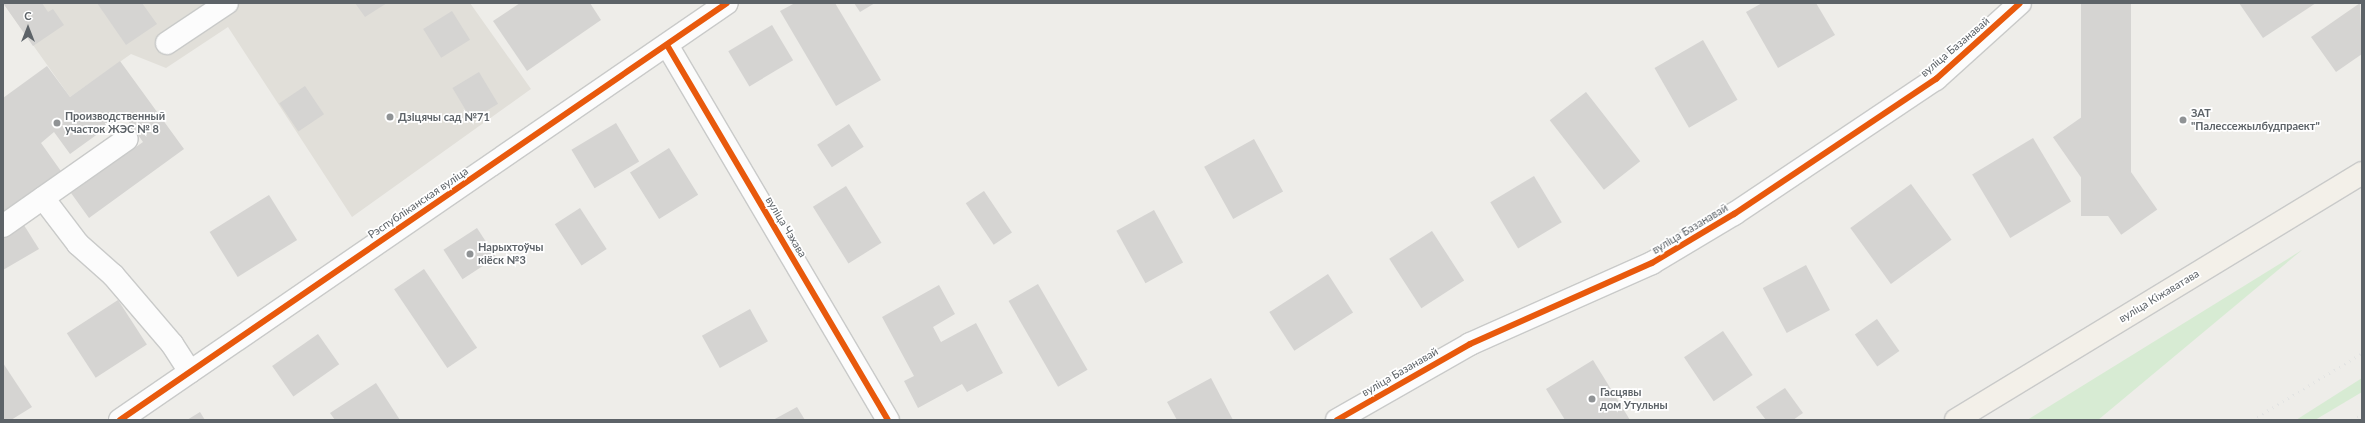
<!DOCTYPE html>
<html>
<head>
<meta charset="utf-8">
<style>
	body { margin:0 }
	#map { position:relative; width:2365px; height:423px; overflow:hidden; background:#eeede9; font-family:Lato,sans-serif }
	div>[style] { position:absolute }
	.education>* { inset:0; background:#e1dfd9 }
	.green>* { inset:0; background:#d7ebd3 }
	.building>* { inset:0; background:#d5d4d2; transform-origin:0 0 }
	.roads { filter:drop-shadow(1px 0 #c9cac9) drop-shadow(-1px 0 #c9cac9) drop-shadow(0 1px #c9cac9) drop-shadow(0 -1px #c9cac9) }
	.minor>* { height:22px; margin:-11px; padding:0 11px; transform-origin:11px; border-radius:11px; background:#fcfcfc }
	.major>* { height:22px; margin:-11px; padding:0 11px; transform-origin:11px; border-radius:11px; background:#f3f0e9 }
	.rail>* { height:3px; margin-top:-1.5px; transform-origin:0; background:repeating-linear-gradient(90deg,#e3e4e3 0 1px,transparent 0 6px) }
	.cycleway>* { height:6px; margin:-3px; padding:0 3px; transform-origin:3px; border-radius:3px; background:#e8590c }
	.dots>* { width:11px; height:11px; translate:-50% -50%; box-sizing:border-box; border:2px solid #fff; border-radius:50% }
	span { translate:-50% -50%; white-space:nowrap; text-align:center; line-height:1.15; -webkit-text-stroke:3.5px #fff; paint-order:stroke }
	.street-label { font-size:11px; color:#5d6368 }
	.poi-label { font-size:11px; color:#5d6368; font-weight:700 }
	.left { translate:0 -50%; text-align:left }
	.frame { position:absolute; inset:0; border:4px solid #5d6368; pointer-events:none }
	.north { position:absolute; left:8px; top:8px; width:40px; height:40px; -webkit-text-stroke:3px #fff; paint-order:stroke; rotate:0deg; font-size:11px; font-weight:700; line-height:16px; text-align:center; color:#5d6368 }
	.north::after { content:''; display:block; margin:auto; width:14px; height:18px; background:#5d6368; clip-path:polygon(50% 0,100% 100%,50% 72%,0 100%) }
</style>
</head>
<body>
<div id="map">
	<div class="education">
		<div style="clip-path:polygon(3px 3px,470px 3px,531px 89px,352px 217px,228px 27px,166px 68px,131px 54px,70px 97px)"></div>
	</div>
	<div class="green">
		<div style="clip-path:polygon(2302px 250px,2098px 420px,2027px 420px)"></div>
		<div style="clip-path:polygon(2362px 378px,2362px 392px,2315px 420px,2296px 420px)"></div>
	</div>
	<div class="building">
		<div style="clip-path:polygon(3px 3px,42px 3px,48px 12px,53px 9px,64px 25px,33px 46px)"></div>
		<div style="clip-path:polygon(97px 3px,142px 3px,157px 24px,126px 45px)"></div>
		<div style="clip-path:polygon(355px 3px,387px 3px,365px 17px)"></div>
		<div style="clip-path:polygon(520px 3px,590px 3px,601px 20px,527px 71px,493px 21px)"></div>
		<div style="clip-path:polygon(795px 3px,835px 3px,881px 80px,836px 106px,780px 11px)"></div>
		<div style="clip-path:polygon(854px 3px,875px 3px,860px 12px)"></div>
		<div style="clip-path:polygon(1762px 3px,1816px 3px,1835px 35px,1778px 68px,1746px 12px)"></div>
		<div style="left:2081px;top:3px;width:50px;height:213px"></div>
		<div style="clip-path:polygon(2239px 3px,2316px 3px,2263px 38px)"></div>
		<div style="clip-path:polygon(2360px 3px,2362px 54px,2336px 72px,2311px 37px)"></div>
		<div style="left:452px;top:11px;width:34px;height:34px;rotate:58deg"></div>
		<div style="left:772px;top:25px;width:41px;height:51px;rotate:59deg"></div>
		<div style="left:1703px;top:40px;width:69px;height:56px;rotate:60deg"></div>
		<div style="clip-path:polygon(120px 61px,184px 149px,89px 218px,71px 193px,143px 142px,124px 115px,70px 154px,54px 132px,41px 143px,63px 174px,3px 211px,3px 98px,47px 66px,70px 97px)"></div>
		<div style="left:479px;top:72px;width:37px;height:31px;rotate:59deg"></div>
		<div style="left:305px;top:86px;width:34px;height:31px;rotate:56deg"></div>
		<div style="left:1586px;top:92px;width:88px;height:46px;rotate:52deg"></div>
		<div style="left:2089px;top:112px;width:119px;height:44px;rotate:55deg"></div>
		<div style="left:616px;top:123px;width:45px;height:52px;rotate:59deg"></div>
		<div style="left:849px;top:124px;width:27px;height:38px;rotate:57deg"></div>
		<div style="left:2033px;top:138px;width:74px;height:71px;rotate:59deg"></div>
		<div style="left:1254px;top:139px;width:60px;height:57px;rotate:61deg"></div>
		<div style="left:669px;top:148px;width:55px;height:46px;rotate:58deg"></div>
		<div style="left:1534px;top:176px;width:54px;height:51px;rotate:59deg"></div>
		<div style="left:1911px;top:184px;width:69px;height:75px;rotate:54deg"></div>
		<div style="left:846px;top:186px;width:67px;height:39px;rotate:58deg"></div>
		<div style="left:984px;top:191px;width:50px;height:22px;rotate:56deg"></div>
		<div style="left:269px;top:195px;width:53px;height:70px;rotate:58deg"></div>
		<div style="left:580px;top:208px;width:49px;height:30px;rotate:57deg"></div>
		<div style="left:1154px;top:210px;width:60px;height:43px;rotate:61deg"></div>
		<div style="clip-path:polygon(22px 222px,39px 249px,3px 270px,3px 234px)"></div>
		<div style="left:477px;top:228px;width:35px;height:40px;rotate:57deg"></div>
		<div style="left:1432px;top:231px;width:59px;height:51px;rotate:57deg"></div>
		<div style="left:1806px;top:265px;width:51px;height:49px;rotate:62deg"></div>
		<div style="left:424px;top:269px;width:95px;height:36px;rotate:56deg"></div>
		<div style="left:1328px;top:274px;width:46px;height:70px;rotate:57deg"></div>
		<div style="left:1038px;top:284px;width:99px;height:34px;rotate:60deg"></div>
		<div style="clip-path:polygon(939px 285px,955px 314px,933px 327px,941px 342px,976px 323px,1003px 373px,967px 392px,962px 384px,918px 408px,904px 381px,914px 376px,882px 317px)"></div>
		<div style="left:118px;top:300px;width:53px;height:61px;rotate:57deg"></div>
		<div style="left:750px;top:309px;width:37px;height:55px;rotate:61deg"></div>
		<div style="left:1877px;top:319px;width:39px;height:27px;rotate:55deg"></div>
		<div style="left:1723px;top:331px;width:53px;height:47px;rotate:56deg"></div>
		<div style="left:318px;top:334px;width:37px;height:56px;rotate:55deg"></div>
		<div style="clip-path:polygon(1593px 360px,1630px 420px,1565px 420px,1546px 389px)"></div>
		<div style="clip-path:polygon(3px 363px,32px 407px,11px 420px,3px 420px)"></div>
		<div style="clip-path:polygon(1211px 378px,1233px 420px,1177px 420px,1167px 402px)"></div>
		<div style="clip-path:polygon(376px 383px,400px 420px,335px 420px,330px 413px)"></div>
		<div style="clip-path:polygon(1785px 388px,1803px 413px,1793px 420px,1766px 420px,1756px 407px)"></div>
		<div style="clip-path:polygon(797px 407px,805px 420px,773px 420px)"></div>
		<div style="clip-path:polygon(200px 412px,205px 420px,187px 420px)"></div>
	</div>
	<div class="roads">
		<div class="minor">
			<div style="left:167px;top:43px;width:72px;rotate:-33.7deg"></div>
			<div style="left:667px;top:45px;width:435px;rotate:59.5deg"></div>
			<div style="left:43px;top:198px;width:58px;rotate:52.7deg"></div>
			<div style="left:78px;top:244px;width:47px;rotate:41.5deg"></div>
			<div style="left:113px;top:275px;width:91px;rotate:49.5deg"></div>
			<div style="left:172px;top:344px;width:33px;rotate:57deg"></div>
			<div style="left:3px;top:226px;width:151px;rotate:-35.1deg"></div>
			<div style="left:120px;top:420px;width:736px;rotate:-34.49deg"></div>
			<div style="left:1337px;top:420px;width:153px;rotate:-29.7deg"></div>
			<div style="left:1470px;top:344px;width:199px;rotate:-24deg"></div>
			<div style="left:1652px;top:263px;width:96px;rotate:-30.9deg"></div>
			<div style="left:1734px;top:214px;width:243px;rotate:-33.8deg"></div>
			<div style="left:1936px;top:79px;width:113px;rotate:-42.1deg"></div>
		</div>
		<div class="major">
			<div style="left:1956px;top:420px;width:475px;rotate:-31.3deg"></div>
		</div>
	</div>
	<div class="rail">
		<div style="left:2252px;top:420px;width:129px;rotate:-31.3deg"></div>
		<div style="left:2352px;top:420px;width:12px;rotate:-31deg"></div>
	</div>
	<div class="cycleway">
		<div style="left:667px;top:45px;width:435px;rotate:59.5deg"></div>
		<div style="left:120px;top:420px;width:736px;rotate:-34.49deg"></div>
		<div style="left:1337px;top:420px;width:153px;rotate:-29.7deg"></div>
		<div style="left:1470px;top:344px;width:199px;rotate:-24deg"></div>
		<div style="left:1652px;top:263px;width:96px;rotate:-30.9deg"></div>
		<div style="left:1734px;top:214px;width:243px;rotate:-33.8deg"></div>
		<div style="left:1936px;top:79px;width:113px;rotate:-42.1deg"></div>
	</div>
	<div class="dots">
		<div style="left:390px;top:117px;background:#909395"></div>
		<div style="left:2183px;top:120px;background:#909395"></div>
		<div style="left:57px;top:123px;background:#909395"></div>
		<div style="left:470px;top:254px;background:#909395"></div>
		<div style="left:1592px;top:399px;background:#909395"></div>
	</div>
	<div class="street-label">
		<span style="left:1955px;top:47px;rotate:-40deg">вуліца Базанавай</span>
		<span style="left:418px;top:203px;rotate:-34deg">Рэспубліканская вуліца</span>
		<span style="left:786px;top:227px;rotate:59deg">вуліца Чэхава</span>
		<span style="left:1690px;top:229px;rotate:-31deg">вуліца Базанавай</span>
		<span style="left:2159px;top:296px;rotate:-31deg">вуліца Кіжаватава</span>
		<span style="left:1400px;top:372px;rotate:-30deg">вуліца Базанавай</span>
	</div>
	<div class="poi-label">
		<span class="left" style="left:2191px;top:120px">ЗАТ<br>"Палессежылбудпраект"</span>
		<span class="left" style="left:65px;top:123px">Производственный<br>участок ЖЭС № 8</span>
		<span class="left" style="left:398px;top:117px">Дзіцячы сад №71</span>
		<span class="left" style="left:478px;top:254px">Нарыхтоўчы<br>кіёск №3</span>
		<span class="left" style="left:1600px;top:399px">Гасцявы<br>дом Утульны</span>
	</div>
	<div class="frame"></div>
	<div class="north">С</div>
</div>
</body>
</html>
